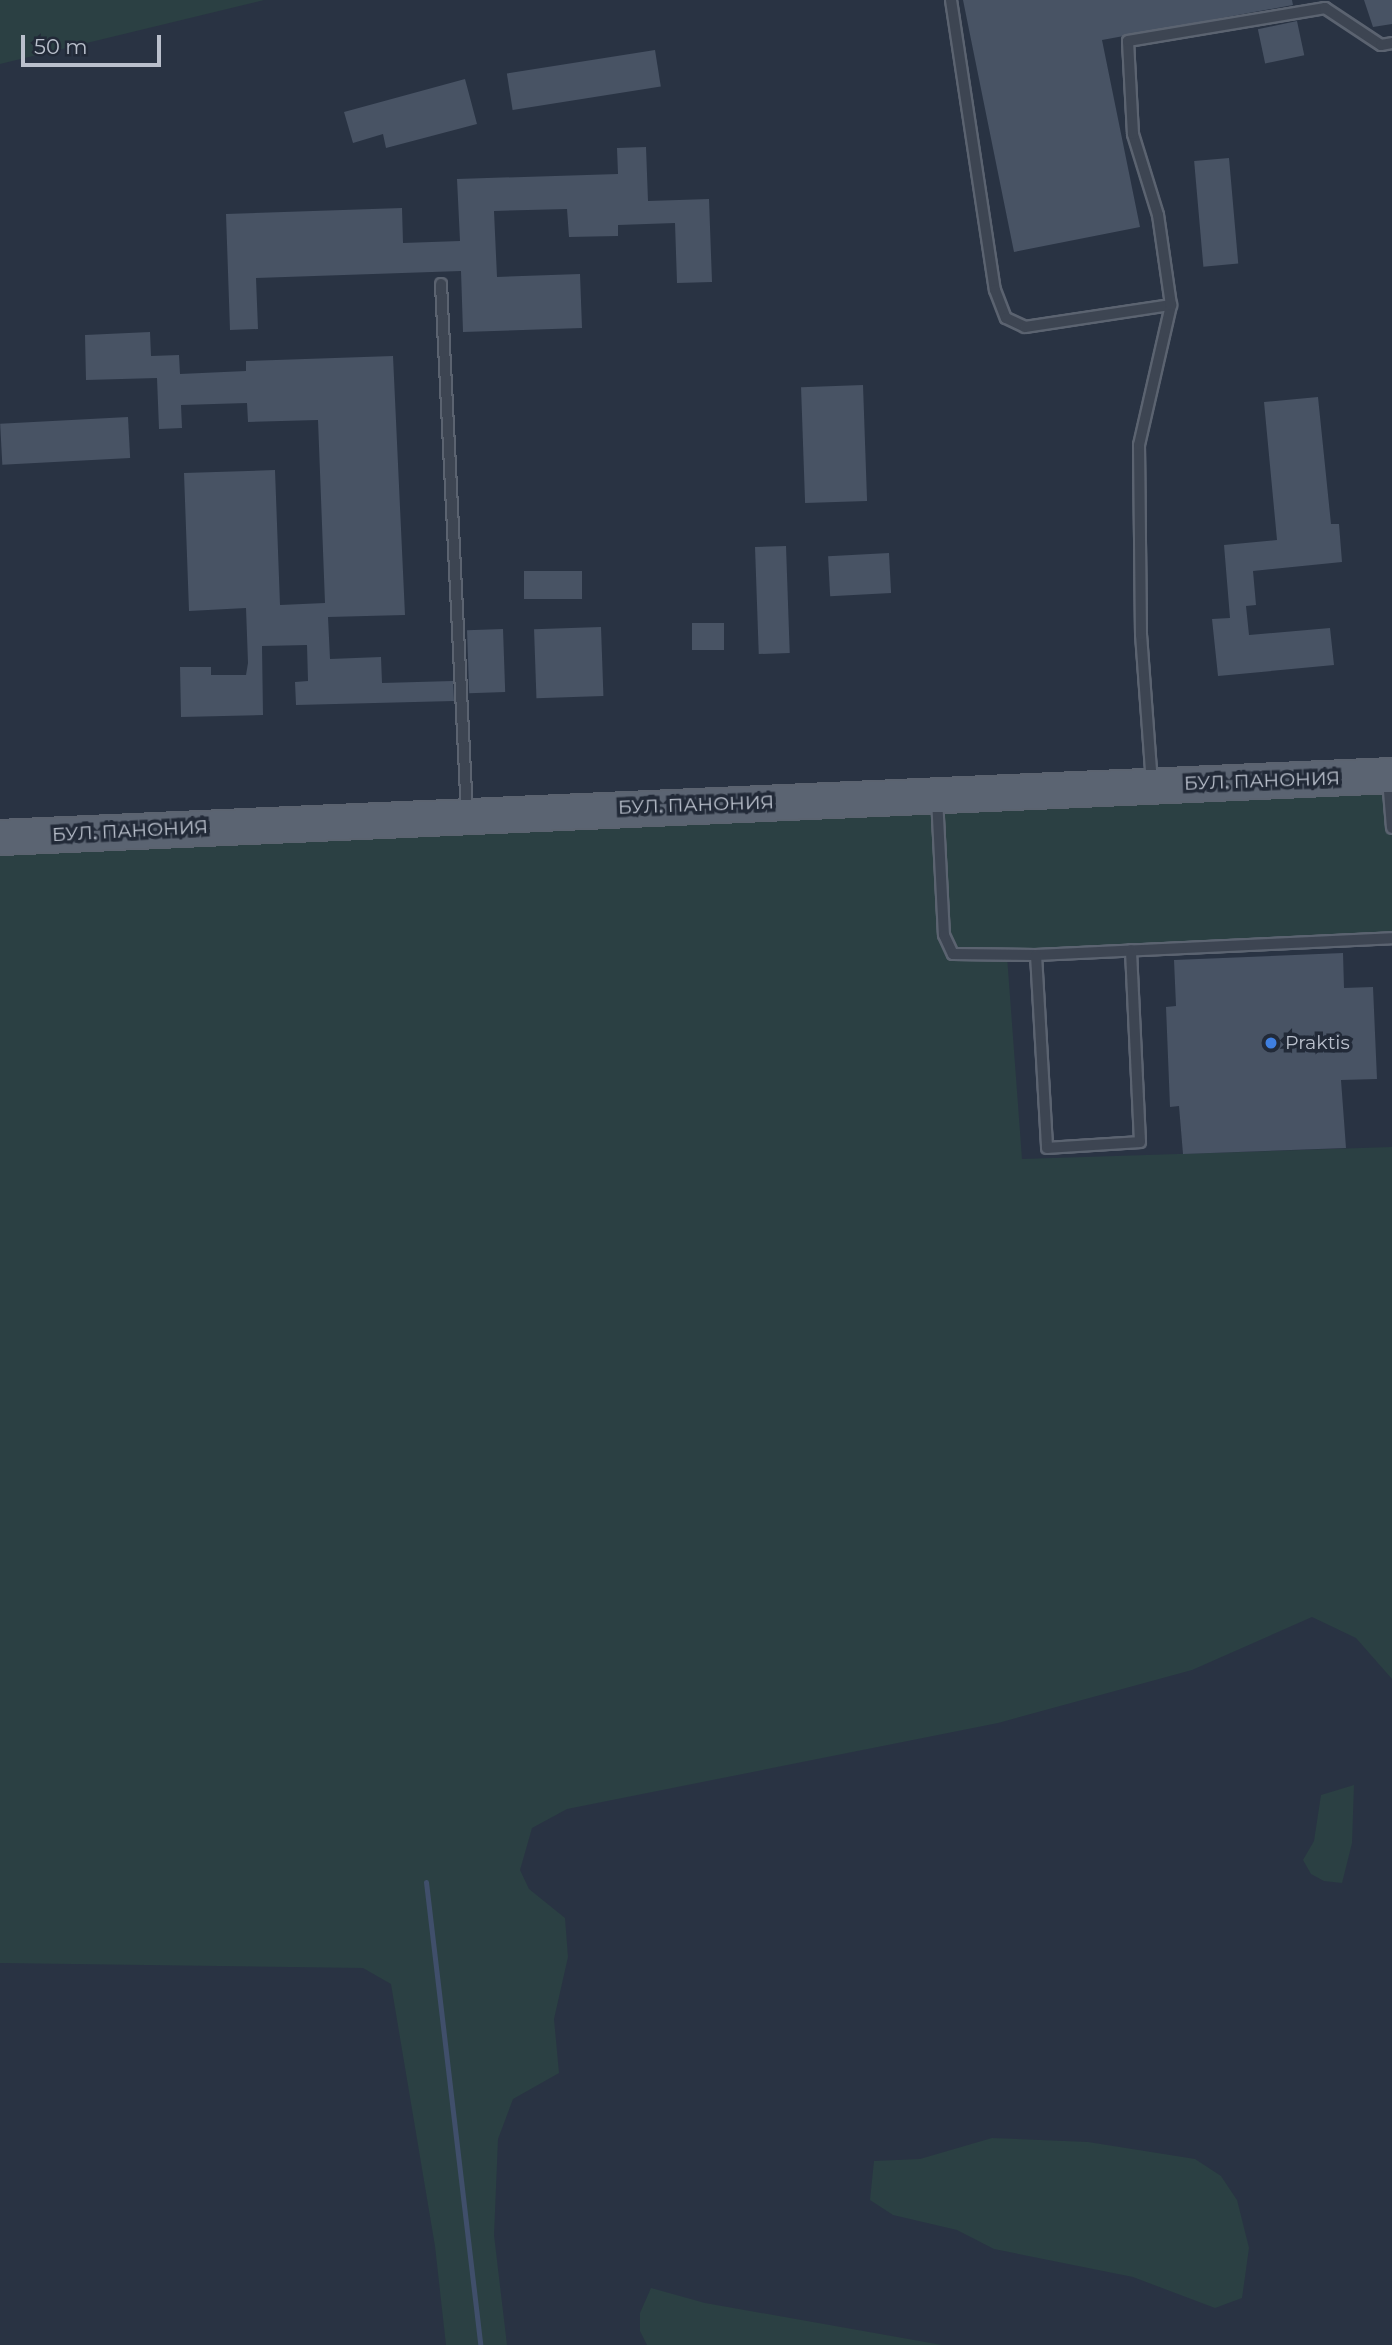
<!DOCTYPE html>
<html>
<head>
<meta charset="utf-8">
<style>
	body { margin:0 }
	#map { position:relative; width:1392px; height:2345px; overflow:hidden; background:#293343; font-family:Montserrat,sans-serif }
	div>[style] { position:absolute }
	.green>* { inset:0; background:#2b4043 }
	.stream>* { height:5px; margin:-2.5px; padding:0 2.5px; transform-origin:2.5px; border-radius:2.5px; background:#404f6b }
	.building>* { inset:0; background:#485364; transform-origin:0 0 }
	.roads { filter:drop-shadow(2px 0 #5b6370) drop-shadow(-2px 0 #5b6370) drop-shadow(0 2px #5b6370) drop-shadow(0 -2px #5b6370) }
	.service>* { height:10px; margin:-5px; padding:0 5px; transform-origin:5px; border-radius:5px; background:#3d4552 }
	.primary>* { height:33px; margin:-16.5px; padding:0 16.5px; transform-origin:16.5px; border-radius:16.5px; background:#5b6472 }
	.dots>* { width:19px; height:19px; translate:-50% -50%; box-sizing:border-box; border:4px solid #222a38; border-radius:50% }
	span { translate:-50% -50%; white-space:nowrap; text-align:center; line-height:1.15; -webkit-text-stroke:7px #222a38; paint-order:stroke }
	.street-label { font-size:19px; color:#bac0cc }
	.poi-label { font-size:19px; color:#bac0cc }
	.left { translate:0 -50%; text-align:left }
	.scale { position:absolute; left:21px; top:35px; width:140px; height:32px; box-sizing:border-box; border:4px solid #bac0cc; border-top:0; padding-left:9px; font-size:21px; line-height:24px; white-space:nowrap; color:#bac0cc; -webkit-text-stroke:5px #222a38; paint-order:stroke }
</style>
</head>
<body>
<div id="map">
	<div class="green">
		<div style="clip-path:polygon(0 0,264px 0,0 64px)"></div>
		<div style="clip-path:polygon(1392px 775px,1392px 938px,1007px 956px,1022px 1159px,1392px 1147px,1392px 1679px,1356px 1638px,1312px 1617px,1192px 1670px,998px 1723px,567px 1809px,532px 1828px,520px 1870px,529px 1889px,565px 1918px,568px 1957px,554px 2019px,559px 2073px,513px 2099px,498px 2139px,494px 2235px,507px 2345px,446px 2345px,435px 2246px,391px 1984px,363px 1968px,0 1963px,0 837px)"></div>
		<div style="clip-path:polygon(1354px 1785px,1352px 1843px,1342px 1883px,1324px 1881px,1311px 1874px,1303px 1860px,1314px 1841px,1321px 1795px)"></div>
		<div style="clip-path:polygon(992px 2138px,1088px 2142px,1195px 2159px,1221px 2176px,1237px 2200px,1249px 2248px,1242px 2298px,1215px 2308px,1133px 2277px,994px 2249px,957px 2230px,893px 2215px,870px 2200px,874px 2161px,920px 2159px)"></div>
		<div style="clip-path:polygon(651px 2288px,705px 2303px,942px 2345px,647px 2345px,640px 2331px,640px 2313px)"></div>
	</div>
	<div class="stream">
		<div style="left:426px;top:1882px;width:466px;rotate:83.3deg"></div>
	</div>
	<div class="building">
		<div style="clip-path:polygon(963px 0,1292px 0,1293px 5px,1102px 40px,1140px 227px,1014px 252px)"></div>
		<div style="clip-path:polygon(1364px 0,1392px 0,1392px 24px,1373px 27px)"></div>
		<div style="left:1297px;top:21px;width:35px;height:40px;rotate:78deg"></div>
		<div style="left:655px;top:50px;width:37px;height:150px;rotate:81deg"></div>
		<div style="clip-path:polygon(465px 79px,477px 124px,386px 148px,383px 134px,353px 143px,344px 112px)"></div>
		<div style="clip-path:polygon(646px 147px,648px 201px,709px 199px,712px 282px,677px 283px,675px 223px,618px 225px,618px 236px,569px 237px,567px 209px,494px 211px,497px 277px,580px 274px,582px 328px,463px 332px,461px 271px,256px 278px,258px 329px,230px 330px,226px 214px,402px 208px,403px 243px,460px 241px,457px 179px,618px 174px,617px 148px)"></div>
		<div style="left:1229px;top:158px;width:106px;height:35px;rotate:85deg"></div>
		<div style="clip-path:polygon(150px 332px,151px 356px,179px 355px,180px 374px,246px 371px,246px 361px,393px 356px,405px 615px,328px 617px,330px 659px,381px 657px,382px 683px,453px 681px,454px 701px,296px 705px,295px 682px,308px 681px,307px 645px,262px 646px,263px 715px,181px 717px,180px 667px,211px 667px,211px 675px,246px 675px,248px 663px,246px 608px,189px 611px,184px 473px,275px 470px,280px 605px,325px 603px,318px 420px,248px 422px,247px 403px,181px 405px,182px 428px,159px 429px,157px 378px,86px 380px,85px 335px)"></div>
		<div style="left:863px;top:385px;width:116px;height:62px;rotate:88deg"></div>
		<div style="clip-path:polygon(1318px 397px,1331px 524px,1339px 524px,1342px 562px,1253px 571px,1256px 605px,1246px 606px,1249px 635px,1330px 628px,1334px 665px,1218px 676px,1212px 619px,1230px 618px,1224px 545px,1277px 540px,1264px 402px)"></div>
		<div style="left:128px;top:417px;width:41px;height:128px;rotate:87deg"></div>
		<div style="left:786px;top:546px;width:107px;height:31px;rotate:88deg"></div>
		<div style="left:889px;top:553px;width:40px;height:61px;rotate:87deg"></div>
		<div style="left:582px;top:571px;width:28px;height:58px;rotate:90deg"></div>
		<div style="left:692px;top:623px;width:32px;height:27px"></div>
		<div style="left:601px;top:627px;width:69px;height:67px;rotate:88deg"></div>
		<div style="left:503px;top:629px;width:63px;height:36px;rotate:88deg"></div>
		<div style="clip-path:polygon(1343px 953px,1344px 988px,1373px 987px,1377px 1079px,1341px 1080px,1346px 1148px,1183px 1154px,1179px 1106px,1170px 1107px,1166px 1007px,1176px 1006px,1174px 960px)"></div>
	</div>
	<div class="roads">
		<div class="service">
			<div style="left:951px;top:0;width:293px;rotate:81.4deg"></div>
			<div style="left:995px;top:290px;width:30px;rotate:69deg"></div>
			<div style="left:1006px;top:318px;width:21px;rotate:25deg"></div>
			<div style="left:1025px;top:327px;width:148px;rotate:-8.6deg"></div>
			<div style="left:441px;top:284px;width:530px;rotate:87.19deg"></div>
			<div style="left:1388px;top:779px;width:49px;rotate:85.3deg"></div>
			<div style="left:1152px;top:784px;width:149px;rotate:-94.2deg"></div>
			<div style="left:1141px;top:635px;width:190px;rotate:-90.6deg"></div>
			<div style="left:1139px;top:445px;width:144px;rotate:-77.1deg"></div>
			<div style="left:1171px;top:305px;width:91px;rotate:-98.2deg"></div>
			<div style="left:1158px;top:215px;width:85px;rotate:-107.2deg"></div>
			<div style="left:1133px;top:134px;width:93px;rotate:-93.1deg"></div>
			<div style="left:1128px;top:41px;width:200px;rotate:-9.5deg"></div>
			<div style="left:1325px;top:8px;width:67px;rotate:33.5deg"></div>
			<div style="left:1381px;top:45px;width:11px;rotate:-10deg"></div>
			<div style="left:937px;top:798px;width:137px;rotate:87.1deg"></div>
			<div style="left:944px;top:935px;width:21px;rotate:65deg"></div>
			<div style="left:953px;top:954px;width:83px;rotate:0.7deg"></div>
			<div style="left:1036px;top:955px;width:356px;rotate:-2.7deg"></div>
			<div style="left:1036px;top:955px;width:193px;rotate:86.7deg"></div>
			<div style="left:1047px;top:1148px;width:93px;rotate:-3.7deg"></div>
			<div style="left:1140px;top:1142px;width:192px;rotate:-92.7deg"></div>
		</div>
		<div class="primary">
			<div style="left:0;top:837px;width:1393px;rotate:-2.55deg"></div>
		</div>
	</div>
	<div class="dots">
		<div style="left:1271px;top:1043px;background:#3f7fe0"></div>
	</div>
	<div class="street-label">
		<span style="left:1262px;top:781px;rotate:-2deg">БУЛ. ПАНОНИЯ</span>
		<span style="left:696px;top:805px;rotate:-2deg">БУЛ. ПАНОНИЯ</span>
		<span style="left:130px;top:831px;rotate:-3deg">БУЛ. ПАНОНИЯ</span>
	</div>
	<div class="poi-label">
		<span class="left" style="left:1285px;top:1043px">Praktis</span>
	</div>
	<div class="scale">50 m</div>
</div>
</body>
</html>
